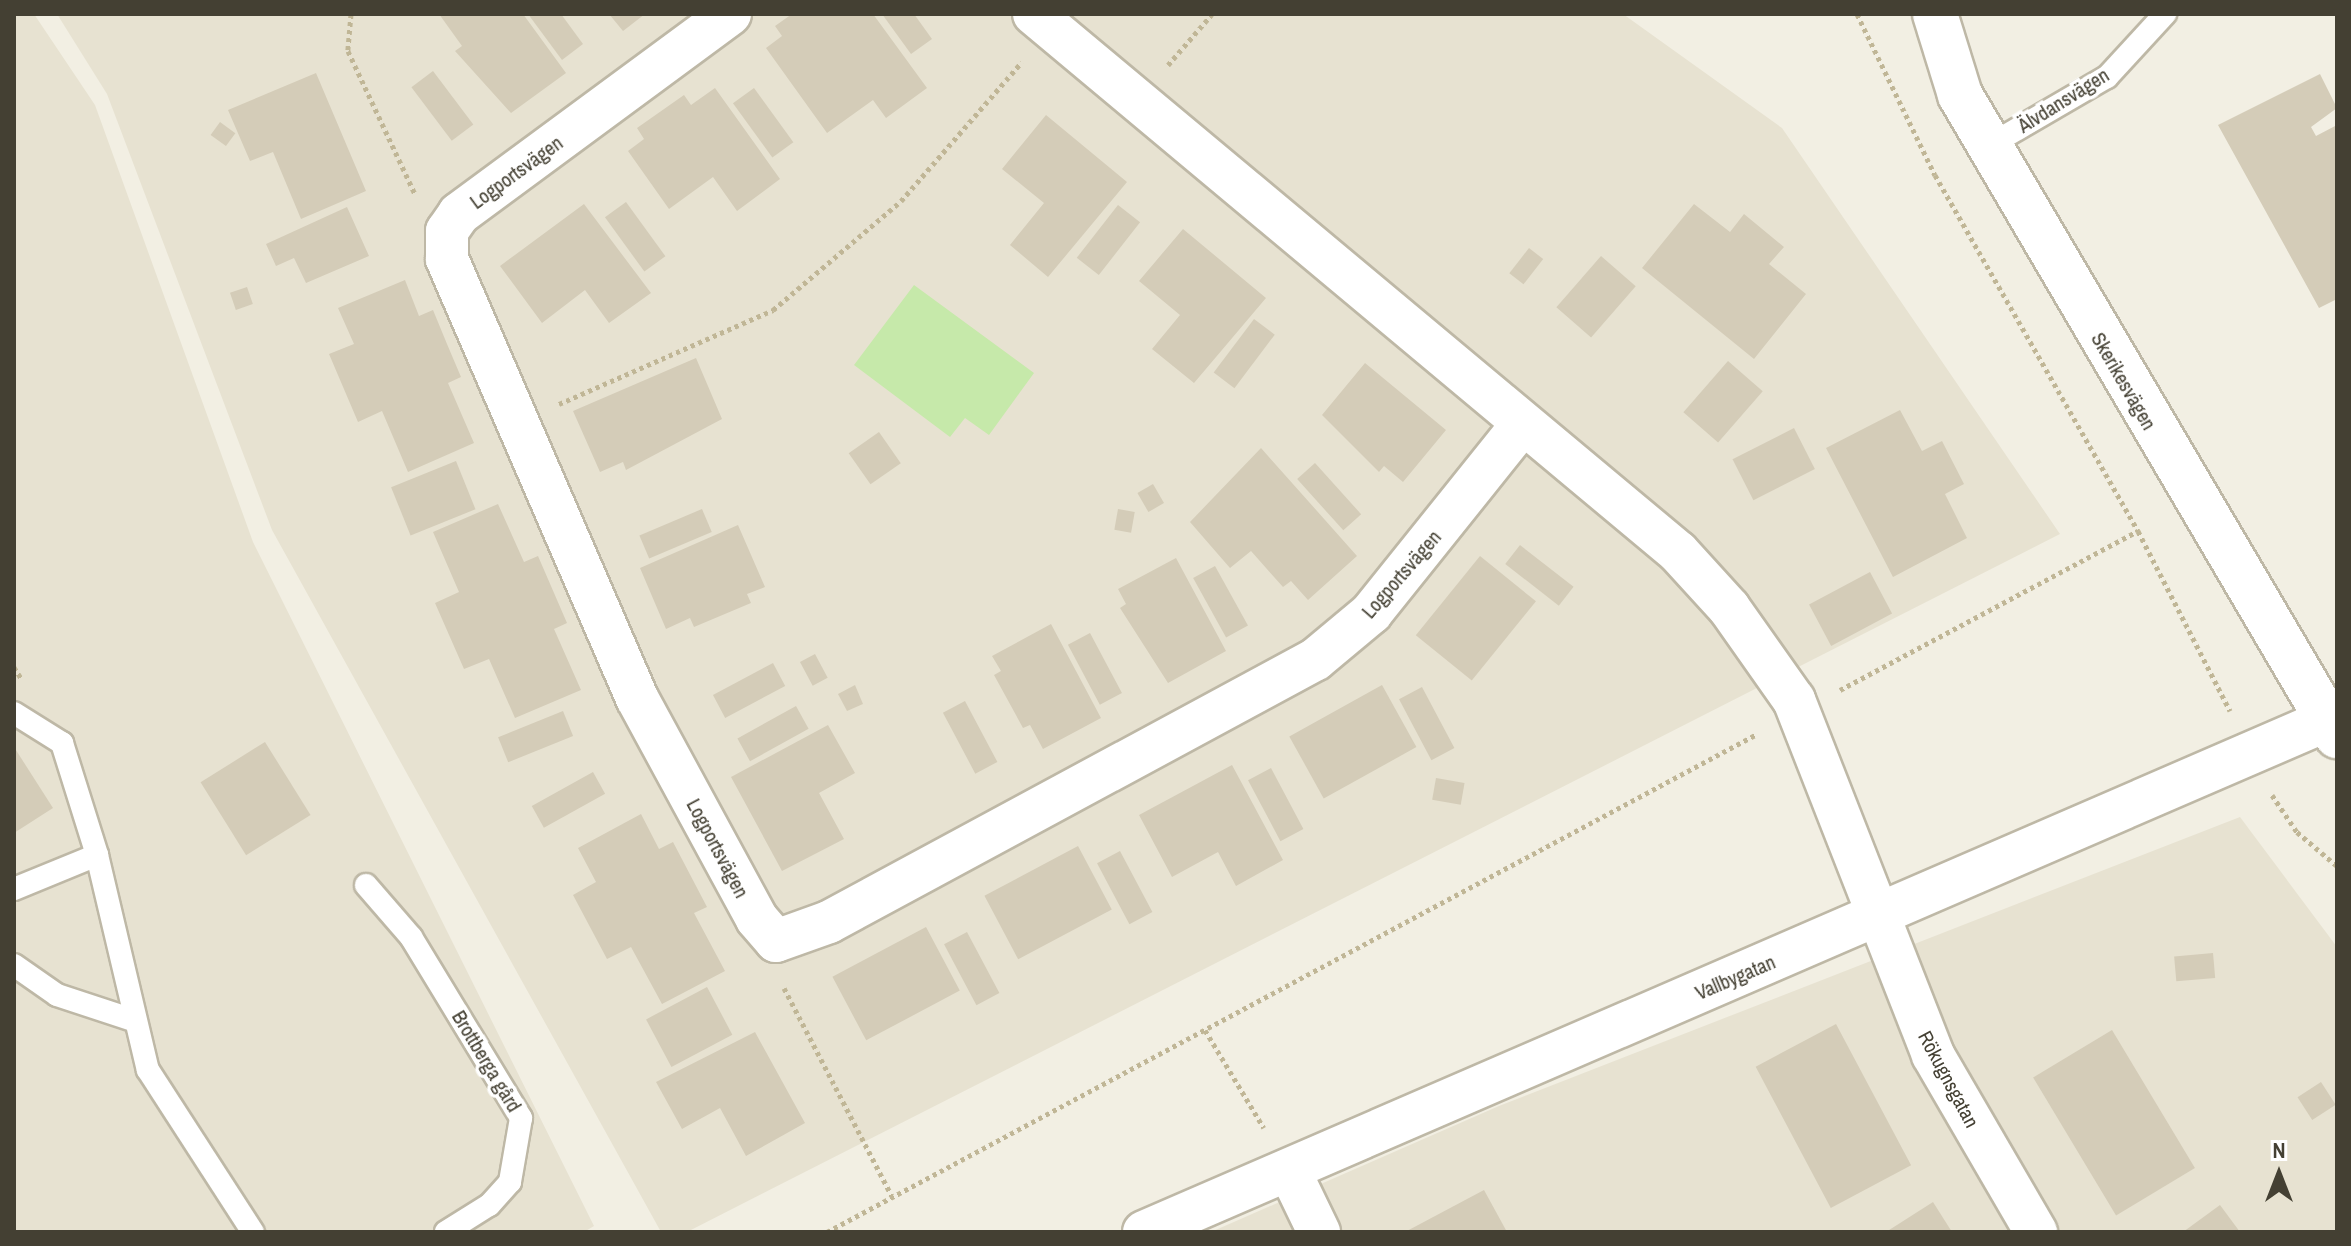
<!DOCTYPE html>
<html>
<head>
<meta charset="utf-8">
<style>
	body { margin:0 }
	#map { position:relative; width:2351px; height:1246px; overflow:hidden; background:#f2efe3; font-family:"Archivo Narrow",sans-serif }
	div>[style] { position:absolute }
	.residential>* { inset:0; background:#e7e2d1 }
	.green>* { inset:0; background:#c6e9aa }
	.building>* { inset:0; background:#d4ccb8; transform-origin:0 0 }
	.path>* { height:5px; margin-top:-2.5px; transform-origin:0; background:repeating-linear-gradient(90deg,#c0b696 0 4px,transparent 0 8px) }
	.roads { filter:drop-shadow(2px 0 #beb8a6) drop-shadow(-2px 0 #beb8a6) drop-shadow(0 2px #beb8a6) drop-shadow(0 -2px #beb8a6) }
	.service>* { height:22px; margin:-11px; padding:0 11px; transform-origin:11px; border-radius:11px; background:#fff }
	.minor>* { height:42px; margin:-21px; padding:0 21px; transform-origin:21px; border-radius:21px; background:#fff }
	.tertiary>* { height:44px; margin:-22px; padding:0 22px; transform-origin:22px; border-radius:22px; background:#fff }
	span { translate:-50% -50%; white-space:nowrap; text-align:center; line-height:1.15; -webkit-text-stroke:7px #fff; paint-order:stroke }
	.street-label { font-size:20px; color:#444033 }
	.frame { position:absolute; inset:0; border:16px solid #444033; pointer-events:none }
	.north { position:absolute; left:2239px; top:1134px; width:80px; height:80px; -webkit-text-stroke:6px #fff; paint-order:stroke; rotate:0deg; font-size:22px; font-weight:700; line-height:32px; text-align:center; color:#444033 }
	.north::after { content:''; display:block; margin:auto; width:28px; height:36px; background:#444033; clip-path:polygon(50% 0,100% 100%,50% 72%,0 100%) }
</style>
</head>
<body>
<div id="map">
	<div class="residential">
		<div style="clip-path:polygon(14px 14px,34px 14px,95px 105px,253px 542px,594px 1226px,584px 1232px,14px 1232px)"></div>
		<div style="clip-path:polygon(57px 14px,1623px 14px,1782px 128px,2060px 534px,687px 1232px,661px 1232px,272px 530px,107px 94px)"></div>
		<div style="clip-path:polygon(2240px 817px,2337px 947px,2337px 1232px,1211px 1232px,1499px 1106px)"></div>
	</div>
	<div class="green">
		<div style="clip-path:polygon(914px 285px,1034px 373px,989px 435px,965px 418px,950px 437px,854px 365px)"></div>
	</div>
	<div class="building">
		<div style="clip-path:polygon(439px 14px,523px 14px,566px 73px,511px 113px,455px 51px,462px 46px)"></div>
		<div style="clip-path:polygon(528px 14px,561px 14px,583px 44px,562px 60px)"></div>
		<div style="clip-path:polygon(609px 14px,645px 14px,623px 31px)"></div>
		<div style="clip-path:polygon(792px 14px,873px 14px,927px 88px,886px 118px,873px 100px,827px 133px,766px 48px,782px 36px,775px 26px)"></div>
		<div style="clip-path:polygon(882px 14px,914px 14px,932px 39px,911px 54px)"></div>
		<div style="left:433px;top:71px;width:67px;height:27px;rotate:53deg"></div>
		<div style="clip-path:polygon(316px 73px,366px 191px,301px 219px,273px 152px,250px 161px,228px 110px)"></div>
		<div style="clip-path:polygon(2320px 74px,2337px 108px,2311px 127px,2316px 136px,2337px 125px,2337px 299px,2319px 308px,2218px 125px)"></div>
		<div style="clip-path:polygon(715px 88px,780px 179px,737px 211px,713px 177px,669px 209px,628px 151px,644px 139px,637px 128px,684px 95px,691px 105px)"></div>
		<div style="left:754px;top:88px;width:67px;height:26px;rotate:54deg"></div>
		<div style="clip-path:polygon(1046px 115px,1127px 182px,1048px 277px,1010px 245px,1044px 203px,1002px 169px)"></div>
		<div style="left:220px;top:122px;width:19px;height:16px;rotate:36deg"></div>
		<div style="left:626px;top:202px;width:67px;height:26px;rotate:54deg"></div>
		<div style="clip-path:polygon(584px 204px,651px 293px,609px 323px,585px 290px,542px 323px,500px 266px)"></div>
		<div style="clip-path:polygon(1694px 204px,1730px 232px,1744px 214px,1784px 247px,1769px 264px,1806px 294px,1754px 359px,1642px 268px)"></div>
		<div style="left:1118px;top:205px;width:28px;height:67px;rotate:38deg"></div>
		<div style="clip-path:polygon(347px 207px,369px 256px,306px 283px,294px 258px,276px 266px,266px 244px)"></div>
		<div style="clip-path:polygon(1183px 229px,1266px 298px,1194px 383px,1152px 349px,1180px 315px,1139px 281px)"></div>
		<div style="left:1529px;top:248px;width:18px;height:32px;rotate:38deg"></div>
		<div style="left:1601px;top:256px;width:46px;height:68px;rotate:41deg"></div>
		<div style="clip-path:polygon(405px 280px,419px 316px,433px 310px,447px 344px,461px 377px,448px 383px,474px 443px,408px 472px,382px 411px,358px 422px,329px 354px,354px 344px,338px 308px)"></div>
		<div style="left:247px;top:287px;width:18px;height:18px;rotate:71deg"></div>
		<div style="left:1254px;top:319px;width:26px;height:67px;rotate:37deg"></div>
		<div style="clip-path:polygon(696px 358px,722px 419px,626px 470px,623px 462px,600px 472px,573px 411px)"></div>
		<div style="left:1728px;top:361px;width:46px;height:68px;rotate:41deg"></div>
		<div style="clip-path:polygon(1365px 363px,1446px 430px,1403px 482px,1384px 466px,1379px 472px,1322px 415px)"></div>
		<div style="clip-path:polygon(1900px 410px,1922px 451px,1942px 441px,1964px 484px,1945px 494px,1967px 538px,1893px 577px,1826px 448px)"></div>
		<div style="left:1794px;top:428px;width:46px;height:69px;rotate:63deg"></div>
		<div style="left:879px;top:432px;width:38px;height:37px;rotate:55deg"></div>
		<div style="clip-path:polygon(1261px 448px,1357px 556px,1308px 600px,1291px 581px,1283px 587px,1251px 551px,1230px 568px,1190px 522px)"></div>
		<div style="left:456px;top:461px;width:52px;height:70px;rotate:68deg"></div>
		<div style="left:1315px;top:463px;width:69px;height:24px;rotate:48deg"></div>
		<div style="left:1153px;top:484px;width:22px;height:18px;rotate:60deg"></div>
		<div style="clip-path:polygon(498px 504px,524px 562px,538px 556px,567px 623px,554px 629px,581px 690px,515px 718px,489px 659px,464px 669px,435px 603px,459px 592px,433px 532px)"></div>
		<div style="left:702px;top:509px;width:25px;height:68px;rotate:67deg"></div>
		<div style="left:1118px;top:509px;width:17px;height:21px;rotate:10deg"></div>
		<div style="clip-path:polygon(738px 525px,765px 587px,747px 594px,751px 603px,694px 627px,690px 618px,666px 629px,640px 568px)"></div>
		<div style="left:1520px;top:545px;width:68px;height:24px;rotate:38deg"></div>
		<div style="left:1480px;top:556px;width:72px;height:102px;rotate:39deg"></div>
		<div style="clip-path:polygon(1176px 558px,1226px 651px,1168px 683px,1120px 608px,1126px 604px,1118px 589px)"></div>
		<div style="left:1215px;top:566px;width:68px;height:25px;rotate:61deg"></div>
		<div style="left:1870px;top:572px;width:47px;height:69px;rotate:62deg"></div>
		<div style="clip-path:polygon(1051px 624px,1101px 718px,1043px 749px,1030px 725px,1023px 728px,994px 675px,1001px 671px,992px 656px)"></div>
		<div style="left:1090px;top:633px;width:68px;height:25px;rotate:62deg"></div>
		<div style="left:815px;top:654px;width:27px;height:17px;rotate:62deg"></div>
		<div style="left:773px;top:663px;width:26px;height:68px;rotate:62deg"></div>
		<div style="clip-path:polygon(855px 685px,863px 704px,847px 711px,838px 694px)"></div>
		<div style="left:1382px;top:685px;width:71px;height:106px;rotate:61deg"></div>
		<div style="left:1422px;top:687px;width:69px;height:26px;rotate:62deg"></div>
		<div style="left:965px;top:701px;width:69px;height:25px;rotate:62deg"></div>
		<div style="left:796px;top:706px;width:26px;height:67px;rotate:61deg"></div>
		<div style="left:563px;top:711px;width:27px;height:70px;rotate:68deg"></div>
		<div style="clip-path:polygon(828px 725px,855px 773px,819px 793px,844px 839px,782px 871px,731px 777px)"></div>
		<div style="left:265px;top:742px;width:86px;height:76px;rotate:58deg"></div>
		<div style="clip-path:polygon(14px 747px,53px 808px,14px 833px)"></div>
		<div style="clip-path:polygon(1232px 765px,1283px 860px,1236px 886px,1218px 852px,1172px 877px,1139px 815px)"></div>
		<div style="left:1271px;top:768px;width:69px;height:26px;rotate:62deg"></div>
		<div style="left:593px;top:772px;width:25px;height:70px;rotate:61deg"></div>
		<div style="left:1436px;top:778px;width:29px;height:22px;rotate:10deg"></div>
		<div style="clip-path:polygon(641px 814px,659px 849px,673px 842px,707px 907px,694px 913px,725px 971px,662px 1004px,631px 947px,607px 959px,573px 895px,596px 882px,578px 848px)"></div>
		<div style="left:1078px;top:846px;width:72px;height:106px;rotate:62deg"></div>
		<div style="left:1120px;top:851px;width:69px;height:26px;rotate:62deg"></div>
		<div style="left:926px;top:927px;width:72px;height:106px;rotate:62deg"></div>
		<div style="left:967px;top:932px;width:69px;height:26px;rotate:62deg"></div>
		<div style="left:2213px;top:953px;width:25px;height:39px;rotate:85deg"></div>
		<div style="left:707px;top:987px;width:54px;height:69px;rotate:62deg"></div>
		<div style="left:1836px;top:1024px;width:160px;height:91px;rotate:62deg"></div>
		<div style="left:2112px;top:1030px;width:161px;height:92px;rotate:59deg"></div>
		<div style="clip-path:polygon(755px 1032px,805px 1123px,746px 1156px,720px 1108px,682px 1129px,656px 1082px)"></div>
		<div style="left:2321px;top:1082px;width:27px;height:28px;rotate:57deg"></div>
		<div style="clip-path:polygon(1484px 1190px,1507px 1232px,1405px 1232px)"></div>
		<div style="clip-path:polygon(1933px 1202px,1952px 1232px,1886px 1232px)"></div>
		<div style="clip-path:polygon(2220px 1205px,2240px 1232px,2183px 1232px)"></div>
	</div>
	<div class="path">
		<div style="left:351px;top:14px;width:37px;rotate:95deg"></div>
		<div style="left:348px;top:51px;width:158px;rotate:64.9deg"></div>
		<div style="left:1857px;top:14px;width:179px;rotate:64.2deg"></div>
		<div style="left:1935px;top:175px;width:410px;rotate:60.3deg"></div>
		<div style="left:2138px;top:531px;width:202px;rotate:62.9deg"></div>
		<div style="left:1168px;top:65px;width:67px;rotate:-49.2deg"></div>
		<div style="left:559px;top:404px;width:234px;rotate:-23.7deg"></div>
		<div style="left:773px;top:310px;width:168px;rotate:-40.4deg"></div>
		<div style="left:901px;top:201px;width:184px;rotate:-49deg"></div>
		<div style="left:14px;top:667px;width:13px;rotate:58deg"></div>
		<div style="left:1840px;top:690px;width:338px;rotate:-28.1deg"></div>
		<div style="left:2272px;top:795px;width:45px;rotate:56deg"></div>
		<div style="left:2297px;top:832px;width:52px;rotate:40.4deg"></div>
		<div style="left:784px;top:988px;width:234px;rotate:62.6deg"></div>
		<div style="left:1205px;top:1030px;width:114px;rotate:59deg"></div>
		<div style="left:827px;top:1232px;width:1055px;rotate:-28.17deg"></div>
	</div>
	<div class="roads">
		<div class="service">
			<div style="left:1990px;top:145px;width:135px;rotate:-30.2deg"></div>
			<div style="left:2107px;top:77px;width:86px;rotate:-47.4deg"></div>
			<div style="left:14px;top:713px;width:57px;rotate:32deg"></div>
			<div style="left:62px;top:743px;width:117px;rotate:72.6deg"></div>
			<div style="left:366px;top:885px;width:69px;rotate:49.1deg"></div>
			<div style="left:411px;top:937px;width:212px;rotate:58.7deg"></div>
			<div style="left:521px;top:1118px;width:65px;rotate:99.8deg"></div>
			<div style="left:510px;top:1182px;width:31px;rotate:132deg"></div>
			<div style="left:489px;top:1205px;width:51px;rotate:147.9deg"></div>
			<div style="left:14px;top:889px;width:90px;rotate:-22.3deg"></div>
			<div style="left:97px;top:855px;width:221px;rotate:76.7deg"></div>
			<div style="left:148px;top:1070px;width:193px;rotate:57.1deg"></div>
			<div style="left:14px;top:965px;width:52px;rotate:34.9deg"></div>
			<div style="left:57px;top:995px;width:80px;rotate:18.2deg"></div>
		</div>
		<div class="minor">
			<div style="left:730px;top:14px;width:337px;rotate:143.6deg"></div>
			<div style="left:459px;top:214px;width:21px;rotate:125deg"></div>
			<div style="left:447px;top:231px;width:28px;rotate:90deg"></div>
			<div style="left:447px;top:259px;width:478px;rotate:66.6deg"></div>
			<div style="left:637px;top:698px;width:251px;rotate:61.5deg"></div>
			<div style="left:757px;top:919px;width:29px;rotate:49deg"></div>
			<div style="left:776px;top:941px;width:56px;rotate:-19.7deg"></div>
			<div style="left:829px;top:922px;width:553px;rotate:-28.37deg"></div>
			<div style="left:1316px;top:659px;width:72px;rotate:-39.9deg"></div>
			<div style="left:1371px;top:613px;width:243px;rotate:-51.3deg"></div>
			<div style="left:1034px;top:14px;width:839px;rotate:39.88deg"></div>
			<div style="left:1678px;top:552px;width:76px;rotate:47.7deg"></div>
			<div style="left:1729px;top:608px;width:113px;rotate:54.8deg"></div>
			<div style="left:1794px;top:700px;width:381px;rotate:68.6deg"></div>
			<div style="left:1933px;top:1055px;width:205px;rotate:59.8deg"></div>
			<div style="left:1290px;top:1172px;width:67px;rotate:64.2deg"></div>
			<div style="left:1144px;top:1232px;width:1287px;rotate:-23.4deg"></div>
		</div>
		<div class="tertiary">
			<div style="left:1935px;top:14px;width:85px;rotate:72.8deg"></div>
			<div style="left:1960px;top:95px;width:744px;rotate:59.54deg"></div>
		</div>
	</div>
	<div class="street-label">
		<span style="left:2063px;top:100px;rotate:-32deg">Älvdansvägen</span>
		<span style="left:516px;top:172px;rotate:-36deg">Logportsvägen</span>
		<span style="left:2124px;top:381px;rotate:60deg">Skerikesvägen</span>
		<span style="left:1401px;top:574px;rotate:-49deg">Logportsvägen</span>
		<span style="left:718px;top:848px;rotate:62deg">Logportsvägen</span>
		<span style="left:1735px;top:977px;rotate:-23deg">Vallbygatan</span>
		<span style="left:487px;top:1061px;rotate:59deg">Brottberga gård</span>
		<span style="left:1949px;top:1079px;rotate:62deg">Rökugnsgatan</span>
	</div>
	<div class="frame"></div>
	<div class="north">N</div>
</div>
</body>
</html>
